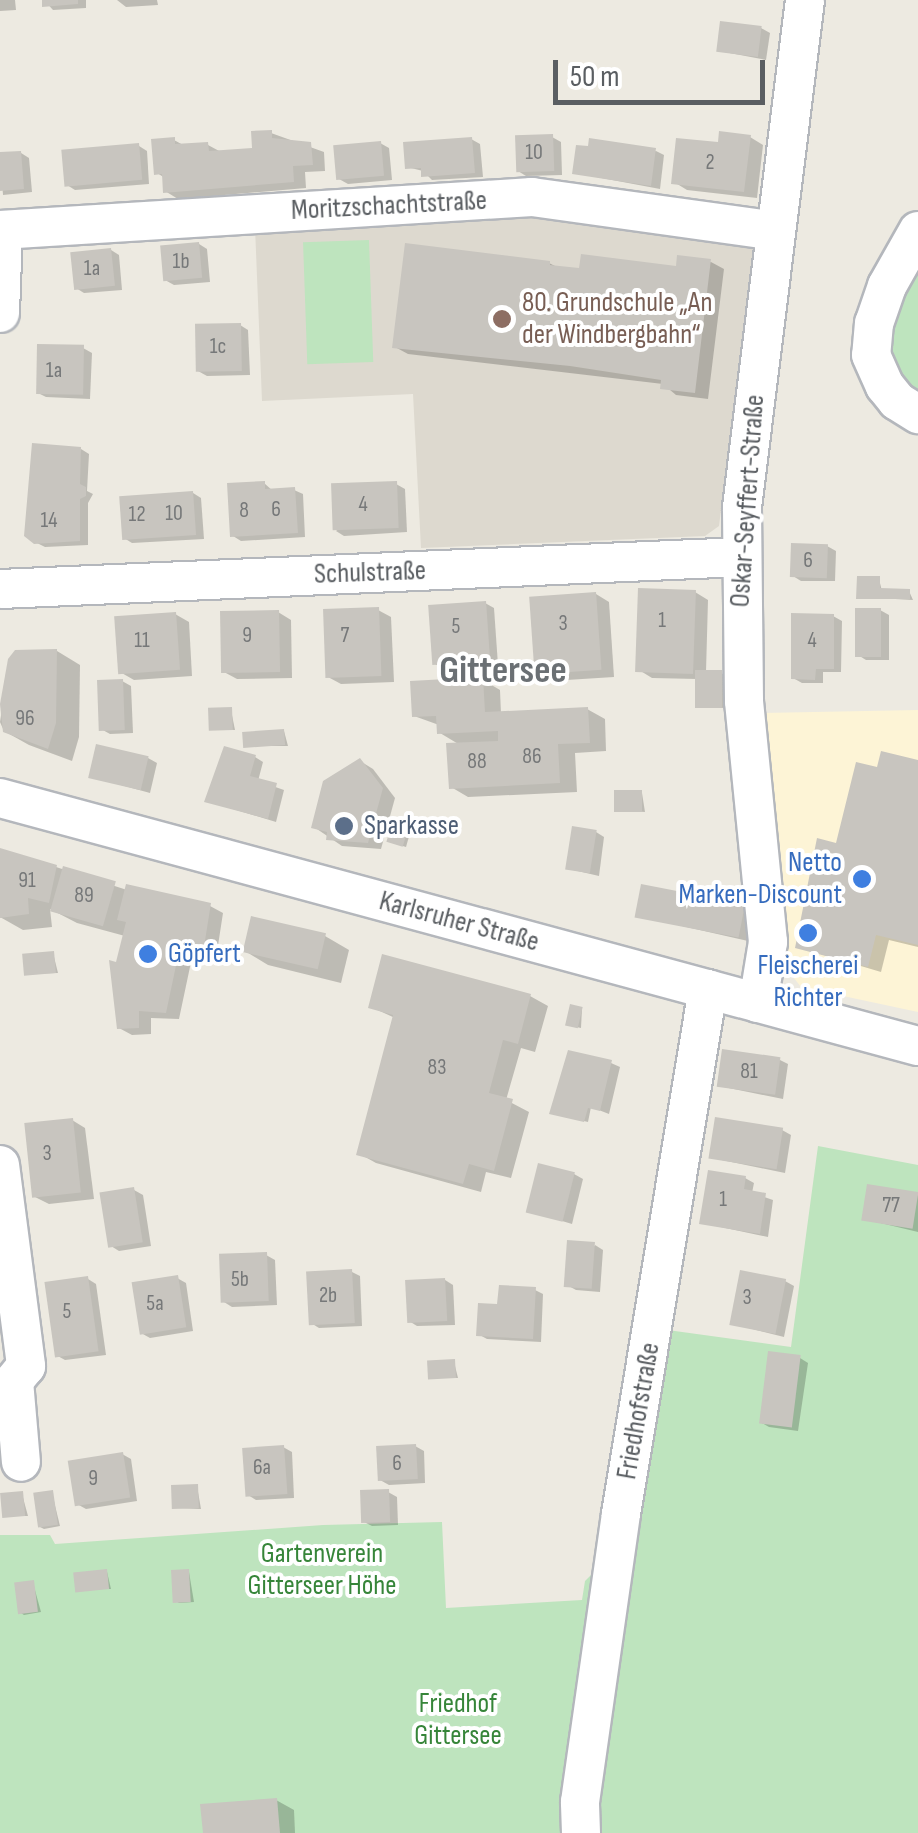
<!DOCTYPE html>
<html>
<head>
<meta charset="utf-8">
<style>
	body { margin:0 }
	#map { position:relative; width:918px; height:1833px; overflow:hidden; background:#edeae1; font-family:"Sofia Sans Condensed",sans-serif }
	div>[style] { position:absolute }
	.commercial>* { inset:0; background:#fdf4d6 }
	.education>* { inset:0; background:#ddd9cf }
	.green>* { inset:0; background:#bee4be; transform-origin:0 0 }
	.shadow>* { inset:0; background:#0003 }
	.building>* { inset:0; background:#c8c5bf; transform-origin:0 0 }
	.roads { filter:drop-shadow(2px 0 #b4b7bc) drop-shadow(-2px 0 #b4b7bc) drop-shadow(0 2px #b4b7bc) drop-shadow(0 -2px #b4b7bc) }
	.minor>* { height:38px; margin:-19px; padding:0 19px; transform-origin:19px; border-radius:19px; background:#fff }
	.dots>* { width:28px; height:28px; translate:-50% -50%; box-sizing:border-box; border:5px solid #fff; border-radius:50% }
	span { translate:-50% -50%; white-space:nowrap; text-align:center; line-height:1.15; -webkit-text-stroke:8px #fff; paint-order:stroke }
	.number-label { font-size:22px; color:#767879 }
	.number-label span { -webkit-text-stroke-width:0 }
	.street-label { font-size:28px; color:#5a5e62 }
	.education-label { font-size:28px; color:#785e54 }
	.left { translate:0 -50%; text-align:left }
	.service-label { font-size:28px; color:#4e5e75 }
	.shop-label { font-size:28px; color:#366cbe }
	.right { translate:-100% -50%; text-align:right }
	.park-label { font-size:28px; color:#368539 }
	.district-label { font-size:38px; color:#6b7074; font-weight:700 }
	.scale { position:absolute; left:553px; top:60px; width:212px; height:45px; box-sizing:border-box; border:5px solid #5a5e62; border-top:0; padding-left:12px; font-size:30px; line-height:35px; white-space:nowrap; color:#5a5e62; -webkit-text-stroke:8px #fff; paint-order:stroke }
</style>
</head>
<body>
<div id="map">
	<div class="commercial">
		<div style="clip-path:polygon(918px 710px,918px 1012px,801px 987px,790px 973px,761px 713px)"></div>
	</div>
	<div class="education">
		<div style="clip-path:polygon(536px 217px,755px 245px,719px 526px,705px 536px,421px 548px,413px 394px,262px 401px,255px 227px)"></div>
	</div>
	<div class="green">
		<div style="clip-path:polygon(918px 231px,918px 414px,874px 323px)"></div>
		<div style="left:369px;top:240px;width:122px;height:66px;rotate:88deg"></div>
		<div style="clip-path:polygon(818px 1146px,918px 1165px,918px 1833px,0 1833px,0 1535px,50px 1535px,55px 1544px,323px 1525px,442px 1522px,446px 1608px,582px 1600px,585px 1581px,598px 1568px,653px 1328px,791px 1347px)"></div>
	</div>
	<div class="shadow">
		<div style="clip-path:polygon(0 0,15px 0,16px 10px,0 11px)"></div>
		<div style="clip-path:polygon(44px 0,86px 0,86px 8px,53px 10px)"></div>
		<div style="clip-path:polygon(117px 0,157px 0,158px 5px,126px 7px)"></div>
		<div style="clip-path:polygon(761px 28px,770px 33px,766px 60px,719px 51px)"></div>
		<div style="clip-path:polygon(271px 133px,324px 152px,325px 171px,305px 172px,306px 188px,178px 199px,165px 191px,165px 178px,157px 173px,174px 140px,185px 146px,208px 145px,221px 152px,255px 150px)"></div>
		<div style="clip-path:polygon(552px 137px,561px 142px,562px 175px,526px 176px,518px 171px)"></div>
		<div style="clip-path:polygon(750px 137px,763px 145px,757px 198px,687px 190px,674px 182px,720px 145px)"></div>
		<div style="clip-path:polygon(471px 139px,480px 144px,483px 177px,432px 180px,423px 171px,407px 167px)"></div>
		<div style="clip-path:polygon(380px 143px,389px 148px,392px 180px,348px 184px,339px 179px)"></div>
		<div style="clip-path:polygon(139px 146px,147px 151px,149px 184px,75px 190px,67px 185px)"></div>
		<div style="clip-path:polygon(656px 151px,664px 155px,660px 189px,575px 173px)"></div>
		<div style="clip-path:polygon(21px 153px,29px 158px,32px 192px,3px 195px,0 155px)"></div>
		<div style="clip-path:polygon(199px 244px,207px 249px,210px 282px,174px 285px,165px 280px)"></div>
		<div style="clip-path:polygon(111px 250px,119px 255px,122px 290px,84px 293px,76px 288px)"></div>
		<div style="clip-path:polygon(711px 262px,724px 269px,708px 399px,676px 395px,663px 384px,408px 354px,395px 347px,549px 263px,559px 268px,678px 268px)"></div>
		<div style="clip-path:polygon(240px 325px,248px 330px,250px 375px,207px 376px,198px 371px)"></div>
		<div style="clip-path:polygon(83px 348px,92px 353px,90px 399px,46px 397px,38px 393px)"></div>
		<div style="clip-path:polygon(81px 449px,89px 454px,87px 491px,93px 494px,88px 503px,88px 545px,45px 547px,35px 542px)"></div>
		<div style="clip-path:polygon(264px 483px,273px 491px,294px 490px,303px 494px,305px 537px,241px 541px,233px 536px)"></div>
		<div style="clip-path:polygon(396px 484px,405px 489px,407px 532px,344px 536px,336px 531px)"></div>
		<div style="clip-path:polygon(193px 493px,201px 498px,204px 539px,132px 543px,124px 538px)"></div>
		<div style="clip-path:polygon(827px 546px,836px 551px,835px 581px,801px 581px,793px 576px)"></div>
		<div style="clip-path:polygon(879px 579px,882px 591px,909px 591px,913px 600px,859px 597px)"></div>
		<div style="clip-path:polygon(695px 592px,708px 600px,706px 672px,725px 674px,726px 708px,698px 707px,697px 679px,652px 678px,639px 670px)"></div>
		<div style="clip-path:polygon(596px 594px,609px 602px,614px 677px,551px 681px,538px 674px)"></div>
		<div style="clip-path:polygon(485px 603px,494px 608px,498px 665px,444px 669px,435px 664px)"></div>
		<div style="clip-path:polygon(378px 610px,391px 617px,394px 682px,341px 684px,328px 677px)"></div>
		<div style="clip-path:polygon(880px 610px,889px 615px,889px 660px,866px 660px,858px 655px)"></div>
		<div style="clip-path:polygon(278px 612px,291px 620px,292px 678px,237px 679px,224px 672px)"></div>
		<div style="clip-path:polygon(175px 614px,189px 622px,192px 676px,134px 680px,120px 672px)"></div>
		<div style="clip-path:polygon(833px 616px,842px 621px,841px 672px,823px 672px,823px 683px,802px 683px,793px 678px)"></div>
		<div style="clip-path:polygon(57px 651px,80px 665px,79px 737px,72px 761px,29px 745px,4px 731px,0 722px,10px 660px)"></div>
		<div style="clip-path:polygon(483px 680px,500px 690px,501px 714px,587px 709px,605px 719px,606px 751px,575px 753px,577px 792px,468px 797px,451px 787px,460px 745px,440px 733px,439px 725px,414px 716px)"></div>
		<div style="clip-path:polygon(122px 681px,131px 686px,133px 733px,110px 734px,101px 729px)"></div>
		<div style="clip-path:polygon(231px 710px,235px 730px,211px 729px)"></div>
		<div style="clip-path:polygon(284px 731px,288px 746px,245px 746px)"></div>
		<div style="clip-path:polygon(255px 757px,263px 762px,258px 781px,284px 790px,276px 822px,207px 801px)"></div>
		<div style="clip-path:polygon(148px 758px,157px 763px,150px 793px,92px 777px)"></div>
		<div style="clip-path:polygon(360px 761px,373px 769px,395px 798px,381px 849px,342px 846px,314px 827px)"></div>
		<div style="clip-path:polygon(918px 763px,918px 947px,889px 940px,881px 972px,797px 947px,838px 846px,878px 770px)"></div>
		<div style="clip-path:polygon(642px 793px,645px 812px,616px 810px)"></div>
		<div style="clip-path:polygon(409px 824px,412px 826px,406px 847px,393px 843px)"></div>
		<div style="clip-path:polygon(596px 832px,604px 837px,599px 876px,569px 869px)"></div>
		<div style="clip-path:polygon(56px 867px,127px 890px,210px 906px,223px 913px,217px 952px,194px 948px,179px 1019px,151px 1018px,151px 1034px,132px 1035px,119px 1028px,111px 964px,117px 966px,125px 936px,77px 923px,50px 909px,52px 927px,23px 930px,0 917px)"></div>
		<div style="clip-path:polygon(745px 907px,753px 912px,748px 941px,638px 916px)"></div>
		<div style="clip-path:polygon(325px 936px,349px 950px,341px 983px,268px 965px,245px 951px)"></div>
		<div style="clip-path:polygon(53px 953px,58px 973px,26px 974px)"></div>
		<div style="clip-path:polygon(384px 957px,530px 996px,548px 1006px,535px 1052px,521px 1048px,506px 1100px,529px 1112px,511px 1178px,486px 1172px,481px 1192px,376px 1163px,358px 1153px,395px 1018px,371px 1007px)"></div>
		<div style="clip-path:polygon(582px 1009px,581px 1028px,572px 1026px)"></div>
		<div style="clip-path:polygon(780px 1060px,788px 1064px,783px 1099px,719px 1086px)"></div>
		<div style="clip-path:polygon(611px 1063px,620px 1067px,609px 1114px,591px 1107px,588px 1122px,555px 1114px)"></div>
		<div style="clip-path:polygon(72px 1120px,85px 1128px,94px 1199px,49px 1204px,35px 1197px)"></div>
		<div style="clip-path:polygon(782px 1130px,791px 1135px,785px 1173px,712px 1158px)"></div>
		<div style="clip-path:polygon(574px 1174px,583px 1179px,572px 1224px,529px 1211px)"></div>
		<div style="clip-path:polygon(745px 1178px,754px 1183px,752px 1193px,773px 1200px,768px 1237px,702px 1223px)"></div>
		<div style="clip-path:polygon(134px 1190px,143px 1195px,151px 1246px,119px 1251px,111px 1246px)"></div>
		<div style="clip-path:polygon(918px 1195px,918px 1232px,864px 1219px)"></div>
		<div style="clip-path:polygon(595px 1245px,603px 1250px,600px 1292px,576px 1290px,567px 1285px)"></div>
		<div style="clip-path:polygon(266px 1255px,275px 1260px,277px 1305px,232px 1307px,224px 1302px)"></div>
		<div style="clip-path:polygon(352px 1272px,360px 1276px,362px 1326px,319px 1328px,311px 1323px)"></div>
		<div style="clip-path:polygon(177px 1278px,186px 1283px,193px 1331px,150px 1338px,141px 1333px)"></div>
		<div style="clip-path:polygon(88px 1279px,96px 1284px,106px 1355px,65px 1360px,56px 1355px)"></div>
		<div style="clip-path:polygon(445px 1280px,453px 1285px,455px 1325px,417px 1326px,409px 1321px)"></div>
		<div style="clip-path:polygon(785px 1281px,794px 1286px,784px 1337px,733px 1324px)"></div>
		<div style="clip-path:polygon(535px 1290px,543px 1294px,541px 1342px,487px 1339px,478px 1334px,500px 1307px)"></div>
		<div style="clip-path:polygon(800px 1358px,808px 1363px,798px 1431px,769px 1427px,760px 1422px)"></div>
		<div style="clip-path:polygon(454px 1362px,458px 1378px,430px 1377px)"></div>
		<div style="clip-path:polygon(415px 1446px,424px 1451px,425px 1483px,389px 1485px,380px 1480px)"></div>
		<div style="clip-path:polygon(283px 1447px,292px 1452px,294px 1498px,256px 1500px,248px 1495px)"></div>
		<div style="clip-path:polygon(122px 1454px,131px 1459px,137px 1501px,86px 1509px,77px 1504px)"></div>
		<div style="clip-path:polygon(197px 1486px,201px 1509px,175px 1508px)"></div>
		<div style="clip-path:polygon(388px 1492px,397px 1497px,398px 1525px,372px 1526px,364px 1522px)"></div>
		<div style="clip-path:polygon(52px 1493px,60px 1526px,44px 1529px,40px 1527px)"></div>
		<div style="clip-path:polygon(22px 1494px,28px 1516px,4px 1516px)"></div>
		<div style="clip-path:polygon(107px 1572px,111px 1589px,77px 1589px)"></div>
		<div style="clip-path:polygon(189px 1572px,194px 1602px,179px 1603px,176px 1601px)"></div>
		<div style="clip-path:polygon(270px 1579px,274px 1598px,262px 1598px,258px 1596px)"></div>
		<div style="clip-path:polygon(33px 1583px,41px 1612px,24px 1615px,21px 1613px)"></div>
		<div style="clip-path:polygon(276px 1800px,294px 1810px,295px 1833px,205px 1833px)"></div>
	</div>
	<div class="building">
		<div style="clip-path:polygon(42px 0,78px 0,78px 4px,42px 7px)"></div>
		<div style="left:720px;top:21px;width:42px;height:31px;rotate:7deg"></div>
		<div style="clip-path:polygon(272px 130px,272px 138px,311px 142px,313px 165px,293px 166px,294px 182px,163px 193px,162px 174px,154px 175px,151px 139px,175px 137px,175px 144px,208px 142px,209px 151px,252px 148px,251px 131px)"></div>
		<div style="clip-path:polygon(719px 131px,751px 135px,744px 192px,671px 184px,676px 138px,718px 142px)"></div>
		<div style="left:553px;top:134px;width:37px;height:38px;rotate:88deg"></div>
		<div style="clip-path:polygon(472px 137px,475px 173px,421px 177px,421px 168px,405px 169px,403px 142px)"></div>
		<div style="clip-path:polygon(589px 138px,656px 148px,651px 186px,572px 174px,576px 145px,588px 146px)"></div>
		<div style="left:381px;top:141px;width:35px;height:48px;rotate:85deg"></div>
		<div style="left:139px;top:143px;width:37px;height:78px;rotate:85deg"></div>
		<div style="clip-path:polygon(21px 151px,24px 189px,0 191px,0 152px)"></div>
		<div style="left:199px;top:242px;width:36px;height:39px;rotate:85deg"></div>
		<div style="clip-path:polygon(405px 243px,550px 261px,550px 265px,579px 268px,581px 254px,676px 266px,677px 255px,711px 259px,695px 393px,660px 389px,661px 380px,570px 366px,392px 348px)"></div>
		<div style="left:111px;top:248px;width:38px;height:41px;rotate:84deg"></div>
		<div style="left:241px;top:323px;width:48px;height:46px;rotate:89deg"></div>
		<div style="left:37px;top:344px;width:47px;height:50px;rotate:1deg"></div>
		<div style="clip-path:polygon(32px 443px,81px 447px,80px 484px,86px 487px,86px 496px,80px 499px,80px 541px,34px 544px,24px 536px)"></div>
		<div style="clip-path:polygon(265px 481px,265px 489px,295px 487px,298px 533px,230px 537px,227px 483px)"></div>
		<div style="left:397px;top:481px;width:47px;height:66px;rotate:88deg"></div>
		<div style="left:193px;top:491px;width:44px;height:74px;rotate:86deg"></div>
		<div style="left:791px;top:543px;width:37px;height:34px;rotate:2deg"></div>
		<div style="clip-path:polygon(857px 576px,880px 576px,880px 588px,910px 589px,910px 599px,856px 599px)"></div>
		<div style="left:638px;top:588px;width:58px;height:84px;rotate:2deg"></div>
		<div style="left:596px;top:592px;width:78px;height:67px;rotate:86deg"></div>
		<div style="left:486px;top:601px;width:60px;height:58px;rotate:86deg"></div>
		<div style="left:379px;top:607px;width:69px;height:56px;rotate:88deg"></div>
		<div style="left:855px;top:608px;width:26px;height:49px"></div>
		<div style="left:279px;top:610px;width:62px;height:59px;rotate:89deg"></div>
		<div style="left:176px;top:612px;width:58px;height:62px;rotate:86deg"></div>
		<div style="clip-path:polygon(791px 613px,834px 614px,834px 669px,816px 669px,815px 680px,791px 679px)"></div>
		<div style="clip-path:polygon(57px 649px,56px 723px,48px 749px,3px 732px,0 704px,8px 659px,15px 650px)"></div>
		<div style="left:695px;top:670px;width:27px;height:38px"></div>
		<div style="clip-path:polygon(483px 677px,485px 712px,588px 707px,590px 743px,558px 744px,560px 783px,449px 789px,446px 743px,498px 741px,498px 731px,437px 734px,436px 716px,412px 717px,410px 681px)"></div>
		<div style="left:123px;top:679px;width:51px;height:26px;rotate:88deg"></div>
		<div style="left:232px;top:707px;width:23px;height:24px;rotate:88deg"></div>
		<div style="left:284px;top:729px;width:16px;height:42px;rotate:86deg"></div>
		<div style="left:96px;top:744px;width:54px;height:35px;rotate:13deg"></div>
		<div style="clip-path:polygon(224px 746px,256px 755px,250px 776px,277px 783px,268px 819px,204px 802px)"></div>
		<div style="clip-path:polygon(881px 751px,918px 760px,918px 945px,876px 935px,868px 967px,795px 948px,817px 838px,836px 843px,856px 762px,877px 767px)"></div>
		<div style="clip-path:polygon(360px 758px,383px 788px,368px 843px,326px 840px,327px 832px,311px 828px,323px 781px)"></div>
		<div style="left:614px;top:790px;width:28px;height:22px"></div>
		<div style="left:394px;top:817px;width:17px;height:26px;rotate:17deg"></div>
		<div style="left:572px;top:826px;width:25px;height:44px;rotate:9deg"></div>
		<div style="clip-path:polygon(0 848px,57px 865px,49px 903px,28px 898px,29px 914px,0 918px)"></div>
		<div style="left:63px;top:866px;width:55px;height:47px;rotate:16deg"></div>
		<div style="clip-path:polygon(126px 884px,211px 903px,204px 947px,181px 942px,166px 1013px,139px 1011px,139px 1028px,117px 1029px,109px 960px,116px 962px,126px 922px,117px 920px)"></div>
		<div style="left:641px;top:884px;width:106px;height:34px;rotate:11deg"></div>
		<div style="left:251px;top:916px;width:77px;height:37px;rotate:13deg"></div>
		<div style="left:54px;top:951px;width:22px;height:32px;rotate:85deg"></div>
		<div style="clip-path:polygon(382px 954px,531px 994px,518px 1044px,503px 1040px,489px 1093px,513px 1099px,494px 1171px,469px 1164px,463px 1184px,356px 1155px,393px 1015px,368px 1008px)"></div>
		<div style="left:570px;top:1004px;width:13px;height:22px;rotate:13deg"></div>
		<div style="left:722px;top:1049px;width:59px;height:38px;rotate:8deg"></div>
		<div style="clip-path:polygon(568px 1050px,612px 1060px,600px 1111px,588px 1108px,584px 1122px,549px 1114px)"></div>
		<div style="left:715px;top:1117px;width:69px;height:42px;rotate:9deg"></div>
		<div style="left:73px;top:1118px;width:75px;height:49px;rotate:84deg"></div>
		<div style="left:538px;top:1163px;width:38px;height:51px;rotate:14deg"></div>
		<div style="clip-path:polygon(708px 1170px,746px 1176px,744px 1189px,766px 1193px,760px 1234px,699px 1224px)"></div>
		<div style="left:867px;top:1184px;width:52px;height:37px;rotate:9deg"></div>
		<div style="left:134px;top:1187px;width:56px;height:35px;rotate:81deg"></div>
		<div style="left:567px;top:1240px;width:28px;height:47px;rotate:4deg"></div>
		<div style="left:267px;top:1252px;width:49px;height:48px;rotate:88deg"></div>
		<div style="left:352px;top:1269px;width:54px;height:46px;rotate:87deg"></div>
		<div style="left:740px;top:1270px;width:47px;height:56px;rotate:11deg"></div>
		<div style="left:178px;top:1275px;width:53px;height:47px;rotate:81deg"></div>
		<div style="left:88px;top:1276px;width:76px;height:44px;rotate:82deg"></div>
		<div style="left:445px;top:1278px;width:43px;height:40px;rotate:87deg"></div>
		<div style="clip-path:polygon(499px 1285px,536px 1287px,533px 1339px,476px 1336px,478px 1303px,497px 1304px)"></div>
		<div style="left:768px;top:1351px;width:33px;height:73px;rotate:7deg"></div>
		<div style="left:455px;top:1359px;width:19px;height:28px;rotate:87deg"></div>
		<div style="left:416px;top:1444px;width:35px;height:40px;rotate:87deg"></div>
		<div style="left:284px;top:1445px;width:49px;height:42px;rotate:86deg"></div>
		<div style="left:123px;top:1452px;width:46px;height:56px;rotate:81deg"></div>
		<div style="left:198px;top:1484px;width:24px;height:27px;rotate:88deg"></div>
		<div style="left:389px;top:1489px;width:33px;height:29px;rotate:88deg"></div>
		<div style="left:53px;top:1490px;width:35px;height:20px;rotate:82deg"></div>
		<div style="left:23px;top:1491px;width:25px;height:23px;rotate:85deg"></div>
		<div style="left:107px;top:1569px;width:20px;height:34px;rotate:84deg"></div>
		<div style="left:189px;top:1569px;width:33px;height:18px;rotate:87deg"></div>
		<div style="left:271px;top:1576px;width:21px;height:16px;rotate:87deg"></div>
		<div style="left:34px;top:1580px;width:32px;height:20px;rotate:83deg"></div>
		<div style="clip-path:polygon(277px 1798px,280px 1833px,203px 1833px,200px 1804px)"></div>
	</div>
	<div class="roads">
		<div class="minor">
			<div style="left:0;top:230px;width:533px;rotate:-3.55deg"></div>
			<div style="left:532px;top:197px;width:246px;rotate:7.9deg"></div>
			<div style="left:918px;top:231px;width:63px;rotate:119.4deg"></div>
			<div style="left:887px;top:286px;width:39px;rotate:109deg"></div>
			<div style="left:874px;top:323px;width:32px;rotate:95deg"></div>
			<div style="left:871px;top:355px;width:34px;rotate:66deg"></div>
			<div style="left:885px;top:386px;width:19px;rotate:51deg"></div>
			<div style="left:897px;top:401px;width:25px;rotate:32deg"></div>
			<div style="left:0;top:313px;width:83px;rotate:-87.9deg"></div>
			<div style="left:0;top:589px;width:742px;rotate:-2.47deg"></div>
			<div style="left:0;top:798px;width:951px;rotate:15.12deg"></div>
			<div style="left:758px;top:1003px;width:62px;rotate:-80.7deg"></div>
			<div style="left:768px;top:942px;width:242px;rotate:-95.7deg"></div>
			<div style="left:744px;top:701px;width:194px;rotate:-90.6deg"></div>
			<div style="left:742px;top:507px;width:511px;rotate:-82.92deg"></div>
			<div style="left:0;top:1165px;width:203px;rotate:82.6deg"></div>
			<div style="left:26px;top:1366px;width:19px;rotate:129deg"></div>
			<div style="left:14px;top:1381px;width:81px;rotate:85.1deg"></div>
			<div style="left:581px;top:1833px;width:31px;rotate:-92deg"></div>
			<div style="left:580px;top:1802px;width:291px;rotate:-81.9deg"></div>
			<div style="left:621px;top:1514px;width:532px;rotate:-80.59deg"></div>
		</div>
	</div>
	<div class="dots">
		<div style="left:502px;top:319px;background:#8d6e63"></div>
		<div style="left:344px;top:826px;background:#5c6f8a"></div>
		<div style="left:862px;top:879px;background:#3f7fe0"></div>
		<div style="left:808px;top:933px;background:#3f7fe0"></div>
		<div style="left:148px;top:954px;background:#3f7fe0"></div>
	</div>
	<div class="number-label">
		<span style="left:534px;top:153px">10</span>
		<span style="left:710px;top:163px">2</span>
		<span style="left:181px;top:262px">1b</span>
		<span style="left:92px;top:269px">1a</span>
		<span style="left:218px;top:347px">1c</span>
		<span style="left:54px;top:371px">1a</span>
		<span style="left:363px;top:505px">4</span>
		<span style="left:276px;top:510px">6</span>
		<span style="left:244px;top:511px">8</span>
		<span style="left:174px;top:514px">10</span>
		<span style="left:137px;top:515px">12</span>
		<span style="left:49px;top:521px">14</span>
		<span style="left:808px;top:561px">6</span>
		<span style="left:662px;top:621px">1</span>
		<span style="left:563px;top:624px">3</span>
		<span style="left:456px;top:627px">5</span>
		<span style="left:247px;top:636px">9</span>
		<span style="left:345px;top:636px">7</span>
		<span style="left:142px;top:641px">11</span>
		<span style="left:812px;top:641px">4</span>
		<span style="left:25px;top:719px">96</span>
		<span style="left:532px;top:757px">86</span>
		<span style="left:477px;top:762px">88</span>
		<span style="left:27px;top:881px">91</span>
		<span style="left:84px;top:896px">89</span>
		<span style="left:437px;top:1068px">83</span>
		<span style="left:749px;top:1072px">81</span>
		<span style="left:47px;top:1154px">3</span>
		<span style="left:723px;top:1200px">1</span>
		<span style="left:891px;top:1206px">77</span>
		<span style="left:240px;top:1280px">5b</span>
		<span style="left:328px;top:1296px">2b</span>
		<span style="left:747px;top:1298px">3</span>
		<span style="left:155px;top:1304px">5a</span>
		<span style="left:67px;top:1312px">5</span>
		<span style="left:397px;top:1464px">6</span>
		<span style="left:262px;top:1468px">6a</span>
		<span style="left:93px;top:1479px">9</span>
	</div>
	<div class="street-label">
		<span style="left:389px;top:206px;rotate:-3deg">Moritzschachtstraße</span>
		<span style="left:748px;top:501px;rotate:-86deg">Oskar-Seyffert-Straße</span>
		<span style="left:370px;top:573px;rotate:-2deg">Schulstraße</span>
		<span style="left:459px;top:922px;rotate:15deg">Karlsruher Straße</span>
		<span style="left:639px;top:1411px;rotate:-80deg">Friedhofstraße</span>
	</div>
	<div class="education-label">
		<span class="left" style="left:522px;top:319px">80. Grundschule „An<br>der Windbergbahn“</span>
	</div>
	<div class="service-label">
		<span class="left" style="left:364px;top:826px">Sparkasse</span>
	</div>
	<div class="shop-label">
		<span class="right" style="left:842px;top:879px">Netto<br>Marken-Discount</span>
		<span class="left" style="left:168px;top:954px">Göpfert</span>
		<span style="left:808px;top:982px">Fleischerei<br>Richter</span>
	</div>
	<div class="park-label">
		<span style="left:322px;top:1570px">Gartenverein<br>Gitterseer Höhe</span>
		<span style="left:458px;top:1720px">Friedhof<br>Gittersee</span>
	</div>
	<div class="district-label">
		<span style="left:503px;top:671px">Gittersee</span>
	</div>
	<div class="scale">50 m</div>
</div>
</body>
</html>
